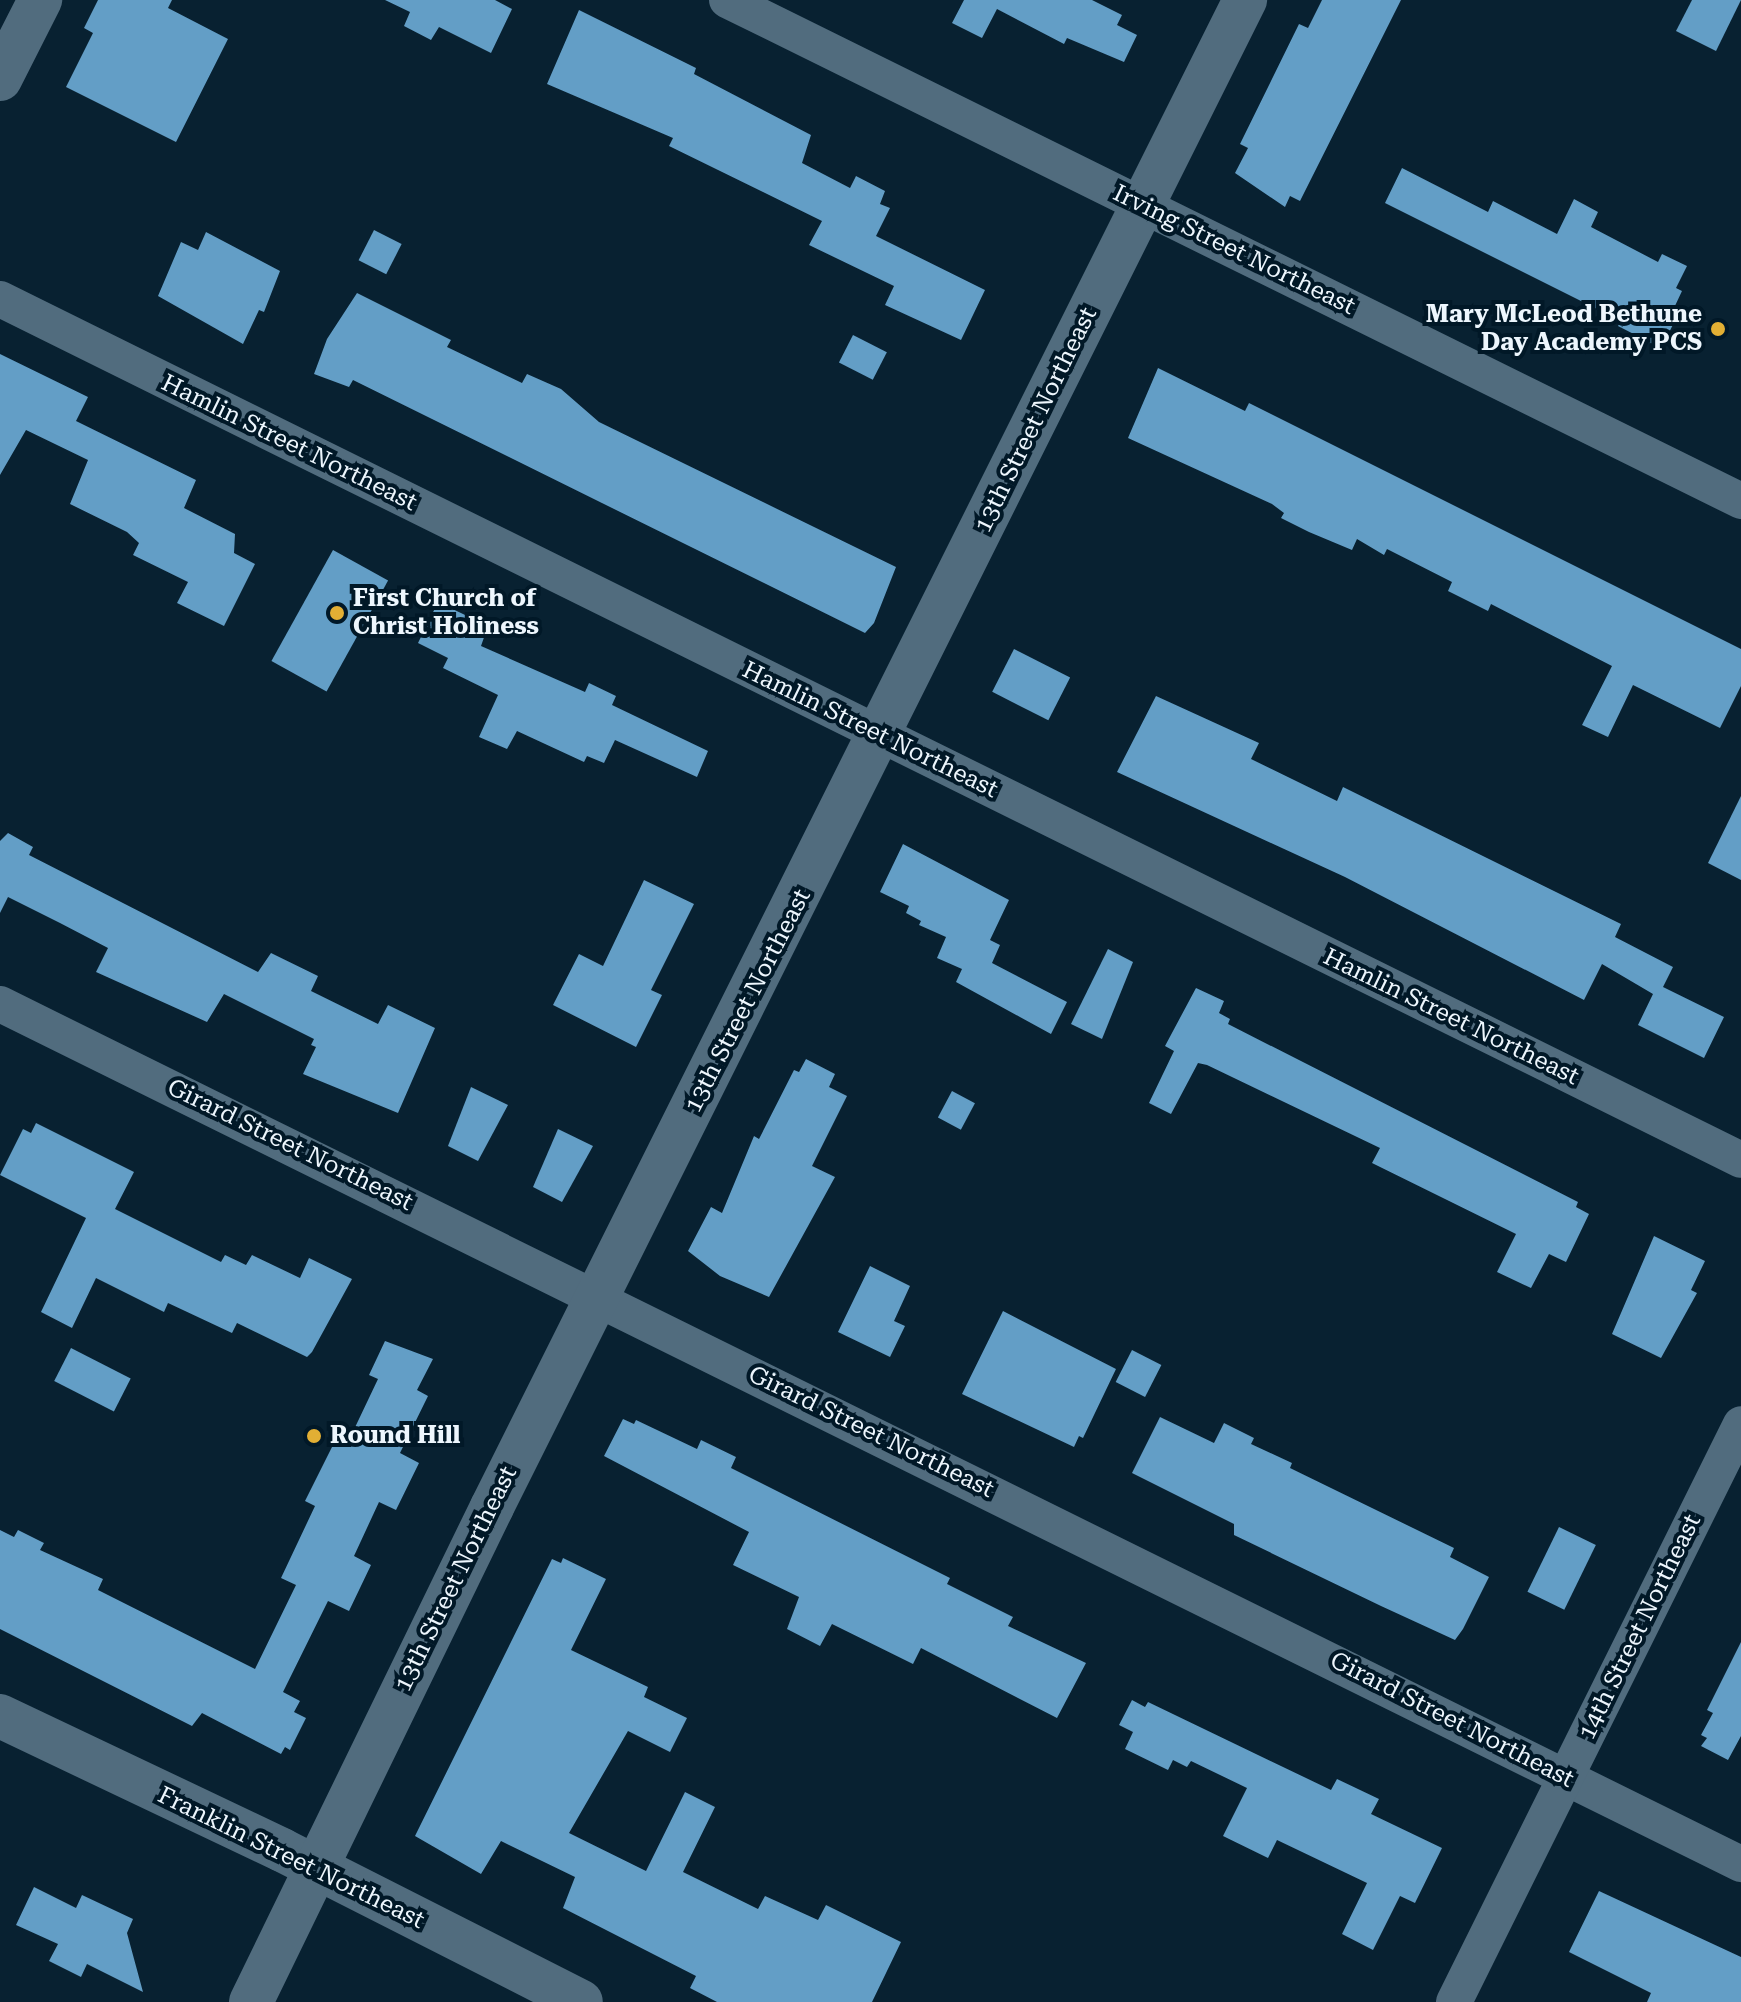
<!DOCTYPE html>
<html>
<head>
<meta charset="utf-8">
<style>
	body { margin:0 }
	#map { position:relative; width:1741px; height:2002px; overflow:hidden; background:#082131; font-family:"Roboto Serif",serif }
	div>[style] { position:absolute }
	.building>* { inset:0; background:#639ec6; transform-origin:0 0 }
	.street>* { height:36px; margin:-18px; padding:0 18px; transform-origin:18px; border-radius:18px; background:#516c7e }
	.secondary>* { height:44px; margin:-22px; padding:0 22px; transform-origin:22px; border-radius:22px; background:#516c7e }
	.dots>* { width:22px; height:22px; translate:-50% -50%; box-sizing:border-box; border:4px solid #011827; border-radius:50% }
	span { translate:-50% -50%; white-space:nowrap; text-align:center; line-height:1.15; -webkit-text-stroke:8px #011827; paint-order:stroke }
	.street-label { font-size:24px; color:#edf6fd }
	.poi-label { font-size:24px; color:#edf6fd; font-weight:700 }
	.right { translate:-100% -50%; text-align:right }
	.left { translate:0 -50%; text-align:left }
</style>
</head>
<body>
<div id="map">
	<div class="building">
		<div style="clip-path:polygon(98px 0,172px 0,168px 8px,228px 39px,176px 142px,66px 87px,93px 33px,84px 28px)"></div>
		<div style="clip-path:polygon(385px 0,495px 0,512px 9px,491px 53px,439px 27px,431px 40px,404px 26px,410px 12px)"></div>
		<div style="clip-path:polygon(964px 0,1092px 0,1122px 15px,1117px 25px,1137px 35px,1124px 62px,1067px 38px,1064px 44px,997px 9px,982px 38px,952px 23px)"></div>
		<div style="clip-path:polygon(1322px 0,1401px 0,1300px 201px,1290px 196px,1285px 207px,1235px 173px,1248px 148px,1240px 144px,1299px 24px,1308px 28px)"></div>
		<div style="clip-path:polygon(1692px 0,1741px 0,1716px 51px,1676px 31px)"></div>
		<div style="clip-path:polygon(579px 10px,696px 68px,694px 74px,811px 135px,802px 163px,850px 188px,856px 176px,885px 191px,880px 204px,890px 208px,876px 236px,985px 290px,961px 340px,885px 305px,894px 286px,809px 245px,822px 221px,669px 146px,673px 138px,547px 84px)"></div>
		<div style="clip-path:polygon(1402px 168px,1488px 212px,1493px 201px,1557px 234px,1574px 199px,1598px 212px,1591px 227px,1658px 262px,1662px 254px,1687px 266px,1676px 288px,1682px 291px,1674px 308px,1680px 311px,1661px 348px,1618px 326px,1621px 321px,1385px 203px)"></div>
		<div style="left:374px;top:230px;width:31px;height:34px;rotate:27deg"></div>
		<div style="clip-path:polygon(206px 232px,280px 271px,264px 312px,259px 310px,243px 344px,158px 296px,181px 242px,198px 250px)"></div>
		<div style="clip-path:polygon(357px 293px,451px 340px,447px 347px,522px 383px,527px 374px,561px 389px,599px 422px,896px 567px,874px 623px,865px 633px,353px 380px,349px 387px,314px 374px,327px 339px)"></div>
		<div style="left:853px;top:335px;width:38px;height:31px;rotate:27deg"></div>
		<div style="clip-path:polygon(0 354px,88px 397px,76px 421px,196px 480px,184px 508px,235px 534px,234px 553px,255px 564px,224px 626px,177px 603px,188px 582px,133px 555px,139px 543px,127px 532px,70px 504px,88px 460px,26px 430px,0 475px)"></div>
		<div style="clip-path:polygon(1158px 368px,1245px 411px,1249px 403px,1741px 649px,1741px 686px,1720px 728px,1633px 685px,1608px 737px,1582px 725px,1612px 666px,1491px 604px,1488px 611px,1448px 591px,1452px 582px,1387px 549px,1384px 555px,1357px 539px,1352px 550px,1309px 532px,1281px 518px,1284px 513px,1272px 504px,1128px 438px)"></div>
		<div style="left:333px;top:550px;width:63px;height:127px;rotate:29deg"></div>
		<div style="clip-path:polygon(438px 602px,488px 626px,481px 646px,585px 692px,589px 683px,616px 696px,612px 705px,708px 751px,697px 777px,615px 740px,604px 763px,587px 756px,584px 762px,517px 731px,507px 749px,479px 737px,498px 695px,443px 668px,448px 658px,418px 643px)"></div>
		<div style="left:1014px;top:649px;width:63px;height:48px;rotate:27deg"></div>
		<div style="clip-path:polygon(1156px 696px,1259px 743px,1251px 759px,1337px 801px,1343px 787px,1621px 924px,1615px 937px,1673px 967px,1663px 987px,1724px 1017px,1704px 1058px,1638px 1025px,1653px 994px,1602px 964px,1584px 1000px,1345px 877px,1117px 772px)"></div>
		<div style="clip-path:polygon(1741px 796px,1741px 880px,1708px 863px)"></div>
		<div style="clip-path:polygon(8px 833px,33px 847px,29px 855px,258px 972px,271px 953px,318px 976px,311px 991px,378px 1024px,388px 1005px,435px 1028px,398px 1113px,303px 1074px,316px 1047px,311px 1045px,314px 1039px,224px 994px,207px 1022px,96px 972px,108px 948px,60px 923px,8px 897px,0 913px,0 841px)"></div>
		<div style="clip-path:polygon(903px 844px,1009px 900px,990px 940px,1000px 945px,992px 963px,1067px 1002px,1051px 1034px,956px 982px,962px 969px,937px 958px,946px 937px,919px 925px,921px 921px,906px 913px,909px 906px,880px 892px)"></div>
		<div style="clip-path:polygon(644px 880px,694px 904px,651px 990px,662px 995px,636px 1047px,553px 1005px,579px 954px,603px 966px)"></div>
		<div style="clip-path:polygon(1108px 949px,1133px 962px,1102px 1039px,1071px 1024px)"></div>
		<div style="clip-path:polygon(1196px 988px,1224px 1001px,1219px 1013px,1230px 1019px,1228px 1024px,1578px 1202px,1576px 1207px,1589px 1214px,1566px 1262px,1549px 1254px,1531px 1288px,1497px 1272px,1516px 1234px,1372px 1163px,1380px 1148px,1207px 1065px,1198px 1063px,1171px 1114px,1149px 1103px,1174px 1051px,1165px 1046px)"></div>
		<div style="clip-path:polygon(806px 1059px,835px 1074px,829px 1087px,847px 1096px,812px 1166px,835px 1177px,769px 1297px,720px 1276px,688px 1251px,711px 1207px,722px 1213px,754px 1136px,759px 1139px,794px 1070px,799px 1072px)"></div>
		<div style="clip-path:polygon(471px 1087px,508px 1105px,478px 1161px,448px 1146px)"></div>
		<div style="left:952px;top:1091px;width:26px;height:30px;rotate:28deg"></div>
		<div style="clip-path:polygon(36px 1123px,134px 1172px,115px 1209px,221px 1262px,225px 1255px,246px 1265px,252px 1255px,300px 1278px,309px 1258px,352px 1279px,312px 1352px,307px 1357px,237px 1323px,232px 1333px,168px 1303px,164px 1312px,96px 1278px,72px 1328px,41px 1312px,86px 1218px,0 1175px,23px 1129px,31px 1133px)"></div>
		<div style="clip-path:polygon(558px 1129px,593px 1146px,562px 1202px,533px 1187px)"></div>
		<div style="clip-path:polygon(1654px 1236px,1705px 1261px,1691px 1290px,1697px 1293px,1661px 1358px,1612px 1334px)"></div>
		<div style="clip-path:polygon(870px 1266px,910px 1286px,894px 1321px,905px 1326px,890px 1357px,838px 1332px)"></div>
		<div style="clip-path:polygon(1003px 1311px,1116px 1369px,1083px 1438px,1079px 1436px,1074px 1447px,962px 1394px)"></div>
		<div style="clip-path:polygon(385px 1341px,433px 1359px,417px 1390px,428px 1396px,400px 1453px,419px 1463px,396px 1510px,379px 1502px,354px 1556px,371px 1565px,349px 1611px,328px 1601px,283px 1692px,300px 1701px,294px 1712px,306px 1718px,290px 1750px,285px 1747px,281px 1754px,202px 1713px,192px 1726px,0 1629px,0 1530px,14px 1537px,18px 1530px,44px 1543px,40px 1550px,103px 1579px,98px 1590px,255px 1669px,296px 1585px,281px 1578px,315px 1506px,305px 1501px,338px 1435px,349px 1440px,378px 1379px,369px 1375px)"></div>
		<div style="left:71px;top:1348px;width:67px;height:37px;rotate:27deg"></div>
		<div style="left:1132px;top:1350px;width:33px;height:36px;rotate:27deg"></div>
		<div style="clip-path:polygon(1160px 1417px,1214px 1443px,1224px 1423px,1254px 1438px,1251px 1444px,1292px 1463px,1290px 1468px,1454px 1548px,1450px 1557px,1489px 1577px,1463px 1629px,1455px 1640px,1381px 1606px,1234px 1535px,1234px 1524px,1132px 1473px)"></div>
		<div style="clip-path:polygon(623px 1419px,634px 1424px,636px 1420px,697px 1449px,701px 1440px,736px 1457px,731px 1468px,950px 1578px,947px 1584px,1013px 1617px,1008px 1626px,1086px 1663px,1057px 1718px,921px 1648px,913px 1664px,832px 1624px,820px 1646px,787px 1629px,799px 1597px,733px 1565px,749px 1532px,604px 1456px)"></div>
		<div style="left:1559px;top:1527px;width:41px;height:72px;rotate:26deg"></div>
		<div style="clip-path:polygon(563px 1558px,606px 1579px,571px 1650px,648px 1687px,644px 1697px,687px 1718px,670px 1752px,628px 1731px,569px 1833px,646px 1871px,685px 1792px,715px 1807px,683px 1872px,758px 1909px,765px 1896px,818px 1920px,826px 1905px,901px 1942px,872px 2002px,717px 2002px,690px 1988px,696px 1976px,563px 1908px,575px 1877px,501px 1841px,481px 1874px,415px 1836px,552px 1559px,561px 1563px)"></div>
		<div style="clip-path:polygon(1741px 1642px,1741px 1736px,1728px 1760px,1701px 1746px,1707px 1738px,1701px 1735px,1713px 1713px,1707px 1710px)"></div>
		<div style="clip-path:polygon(1132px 1700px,1145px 1707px,1148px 1702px,1331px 1790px,1337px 1779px,1379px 1799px,1371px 1814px,1442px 1848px,1415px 1903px,1400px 1896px,1373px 1950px,1342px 1934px,1367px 1883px,1277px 1840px,1268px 1858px,1223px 1836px,1247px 1788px,1191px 1761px,1187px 1767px,1173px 1760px,1168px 1770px,1125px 1749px,1133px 1732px,1119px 1725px)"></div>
		<div style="clip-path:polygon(34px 1887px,76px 1908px,82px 1895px,133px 1919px,127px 1933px,143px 1992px,87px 1964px,81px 1977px,49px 1961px,58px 1944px,16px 1925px)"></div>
		<div style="clip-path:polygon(1599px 1891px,1741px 1957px,1741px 2002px,1647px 2002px,1651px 1993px,1569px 1952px)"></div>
	</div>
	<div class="street">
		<div style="left:727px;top:0;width:1131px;rotate:26.29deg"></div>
		<div style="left:0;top:299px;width:1942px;rotate:26.31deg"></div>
		<div style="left:0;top:1004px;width:1942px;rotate:26.29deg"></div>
		<div style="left:1454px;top:2002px;width:645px;rotate:-63.59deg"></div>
	</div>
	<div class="secondary">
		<div style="left:0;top:79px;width:89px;rotate:-63.1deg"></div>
		<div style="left:0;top:1716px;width:312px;rotate:25.4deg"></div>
		<div style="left:282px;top:1850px;width:335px;rotate:26.9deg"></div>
		<div style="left:251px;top:2002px;width:551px;rotate:-64.04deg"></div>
		<div style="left:492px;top:1507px;width:1685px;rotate:-63.45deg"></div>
	</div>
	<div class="dots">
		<div style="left:1718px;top:329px;background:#e2af34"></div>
		<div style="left:337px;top:613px;background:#e2af34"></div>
		<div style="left:314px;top:1436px;background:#e2af34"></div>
	</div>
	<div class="street-label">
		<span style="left:1234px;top:250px;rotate:26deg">Irving Street Northeast</span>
		<span style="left:1036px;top:420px;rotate:-64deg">13th Street Northeast</span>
		<span style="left:289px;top:443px;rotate:26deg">Hamlin Street Northeast</span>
		<span style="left:870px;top:730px;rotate:26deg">Hamlin Street Northeast</span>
		<span style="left:748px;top:1001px;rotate:-63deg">13th Street Northeast</span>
		<span style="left:1451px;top:1017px;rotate:26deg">Hamlin Street Northeast</span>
		<span style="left:290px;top:1145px;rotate:26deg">Girard Street Northeast</span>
		<span style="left:871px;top:1432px;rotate:26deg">Girard Street Northeast</span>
		<span style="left:456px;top:1579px;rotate:-64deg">13th Street Northeast</span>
		<span style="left:1640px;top:1627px;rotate:-64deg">14th Street Northeast</span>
		<span style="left:1452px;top:1720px;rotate:27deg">Girard Street Northeast</span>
		<span style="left:291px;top:1858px;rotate:26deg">Franklin Street Northeast</span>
	</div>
	<div class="poi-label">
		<span class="right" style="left:1702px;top:329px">Mary McLeod Bethune<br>Day Academy PCS</span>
		<span class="left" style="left:353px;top:613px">First Church of<br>Christ Holiness</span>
		<span class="left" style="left:330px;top:1436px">Round Hill</span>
	</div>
</div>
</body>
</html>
